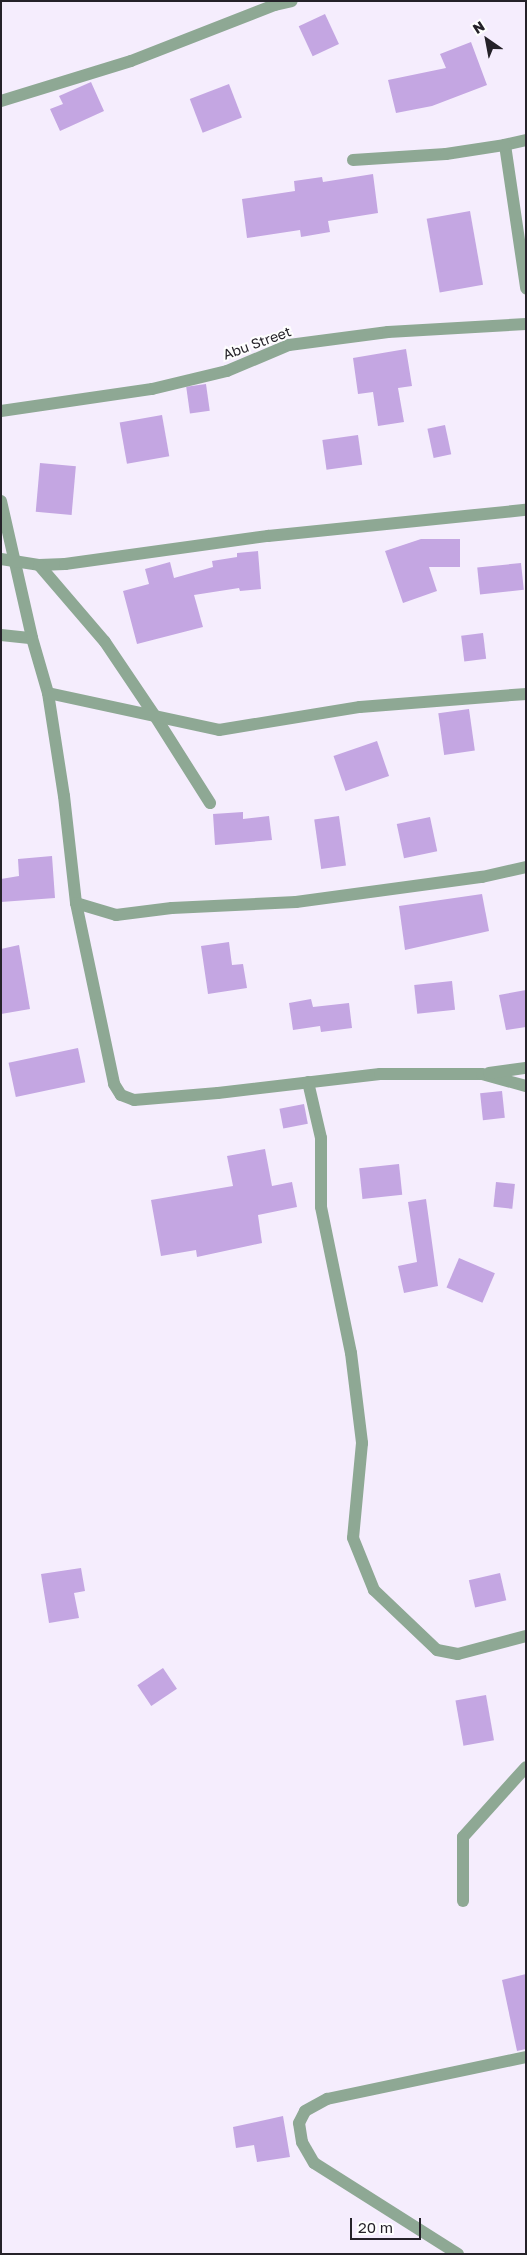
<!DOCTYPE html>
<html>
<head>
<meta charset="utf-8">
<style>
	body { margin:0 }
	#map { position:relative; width:527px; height:2255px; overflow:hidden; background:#f5edfd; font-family:"Golos Text",sans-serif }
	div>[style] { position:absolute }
	.building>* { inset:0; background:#c4a6e2; transform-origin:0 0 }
	.lane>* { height:12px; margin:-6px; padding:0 6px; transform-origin:6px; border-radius:6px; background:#8ea894 }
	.street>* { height:12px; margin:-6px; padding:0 6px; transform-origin:6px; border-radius:6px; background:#8ea894 }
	span { translate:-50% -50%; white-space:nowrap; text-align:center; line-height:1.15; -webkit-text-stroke:4px #fefefe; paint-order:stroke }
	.street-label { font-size:14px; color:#252229 }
	.frame { position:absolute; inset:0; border:2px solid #252229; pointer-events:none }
	.north { position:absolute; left:462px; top:15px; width:50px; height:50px; -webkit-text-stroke:4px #fefefe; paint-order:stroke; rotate:327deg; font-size:14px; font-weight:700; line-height:20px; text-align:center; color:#252229 }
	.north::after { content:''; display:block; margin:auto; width:18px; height:22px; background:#252229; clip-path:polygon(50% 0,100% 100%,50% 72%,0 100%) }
	.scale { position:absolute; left:350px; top:2218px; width:71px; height:22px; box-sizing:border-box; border:2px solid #252229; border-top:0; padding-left:6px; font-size:15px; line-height:18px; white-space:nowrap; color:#252229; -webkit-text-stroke:4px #fefefe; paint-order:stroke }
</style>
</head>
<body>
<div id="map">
	<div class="building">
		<div style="left:325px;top:14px;width:33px;height:29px;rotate:65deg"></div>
		<div style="clip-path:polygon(471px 42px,487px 85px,432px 106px,396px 113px,388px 80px,446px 68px,440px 54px)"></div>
		<div style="clip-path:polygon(91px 82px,104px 111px,60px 131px,50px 109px,63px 104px,59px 96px)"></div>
		<div style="left:229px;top:84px;width:36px;height:42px;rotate:69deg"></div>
		<div style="clip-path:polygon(373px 174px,378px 213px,328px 221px,330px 232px,301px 237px,300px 230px,247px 238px,242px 199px,295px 191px,294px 181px,322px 177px,323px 182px)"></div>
		<div style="left:470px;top:211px;width:75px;height:44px;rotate:80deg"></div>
		<div style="clip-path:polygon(406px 349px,412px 386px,398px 388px,404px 422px,378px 426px,373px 392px,358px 394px,353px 358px)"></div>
		<div style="left:206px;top:384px;width:27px;height:20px;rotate:82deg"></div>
		<div style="left:162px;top:415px;width:42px;height:43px;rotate:80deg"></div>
		<div style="left:445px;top:425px;width:30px;height:18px;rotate:78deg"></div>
		<div style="left:358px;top:435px;width:30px;height:36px;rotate:82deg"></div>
		<div style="left:40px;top:463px;width:36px;height:49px;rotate:5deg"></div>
		<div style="clip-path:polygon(421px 539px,460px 539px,460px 567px,429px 567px,437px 591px,403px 603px,385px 551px)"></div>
		<div style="clip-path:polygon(258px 551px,261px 589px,240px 591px,239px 588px,194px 595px,203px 627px,137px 644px,123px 591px,149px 584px,145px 569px,170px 562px,174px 578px,213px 567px,212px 561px,237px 557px,237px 553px)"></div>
		<div style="left:521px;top:563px;width:27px;height:44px;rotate:84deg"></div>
		<div style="left:483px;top:633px;width:26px;height:22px;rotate:83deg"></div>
		<div style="left:469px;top:709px;width:42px;height:31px;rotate:82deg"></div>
		<div style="left:377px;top:741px;width:37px;height:46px;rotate:71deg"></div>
		<div style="clip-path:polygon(243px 812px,243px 819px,269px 816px,272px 840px,215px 845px,213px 814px)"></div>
		<div style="left:339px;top:816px;width:50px;height:25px;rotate:82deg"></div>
		<div style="left:430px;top:817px;width:35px;height:34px;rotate:78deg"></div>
		<div style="clip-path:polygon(52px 856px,55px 898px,1px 902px,1px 879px,19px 876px,18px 859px)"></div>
		<div style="clip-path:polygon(482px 894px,489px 931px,405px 950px,399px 906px)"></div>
		<div style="clip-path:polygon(229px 942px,232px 965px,243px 964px,247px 988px,208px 994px,201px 946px)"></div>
		<div style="clip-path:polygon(19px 945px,30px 1009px,1px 1014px,1px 949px)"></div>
		<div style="left:452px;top:981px;width:29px;height:38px;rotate:84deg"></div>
		<div style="clip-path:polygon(526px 990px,526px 1027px,506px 1030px,499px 995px)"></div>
		<div style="clip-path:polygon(311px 999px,313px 1007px,349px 1003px,352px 1028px,321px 1032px,320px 1026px,293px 1030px,289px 1003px)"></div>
		<div style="left:78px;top:1048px;width:35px;height:71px;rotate:78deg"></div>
		<div style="left:502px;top:1091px;width:27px;height:22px;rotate:84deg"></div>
		<div style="left:304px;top:1104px;width:20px;height:25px;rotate:79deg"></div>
		<div style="clip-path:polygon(265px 1149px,272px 1186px,292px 1182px,297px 1207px,258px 1215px,262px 1243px,197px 1257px,196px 1250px,161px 1256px,151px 1200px,233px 1186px,227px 1156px)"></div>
		<div style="left:399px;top:1164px;width:31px;height:40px;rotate:84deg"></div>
		<div style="left:496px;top:1182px;width:19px;height:25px;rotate:6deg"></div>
		<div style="clip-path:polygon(426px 1199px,438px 1286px,404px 1293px,398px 1266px,417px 1262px,408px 1202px)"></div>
		<div style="left:459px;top:1258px;width:39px;height:32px;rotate:23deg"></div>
		<div style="clip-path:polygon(81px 1568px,85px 1591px,74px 1593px,79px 1618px,49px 1623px,41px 1574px)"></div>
		<div style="left:500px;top:1573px;width:28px;height:32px;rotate:77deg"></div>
		<div style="left:163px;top:1668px;width:25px;height:31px;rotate:56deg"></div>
		<div style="left:486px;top:1695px;width:46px;height:31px;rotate:80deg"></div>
		<div style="clip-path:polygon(526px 1974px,526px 2049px,517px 2051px,502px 1980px)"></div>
		<div style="clip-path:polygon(283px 2116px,290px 2157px,257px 2162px,254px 2145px,236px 2148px,233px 2127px)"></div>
	</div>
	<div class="lane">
		<div style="left:155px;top:716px;width:103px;rotate:57.7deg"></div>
	</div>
	<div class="street">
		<div style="left:1px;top:101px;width:136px;rotate:-17.1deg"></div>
		<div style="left:131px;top:61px;width:155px;rotate:-21.3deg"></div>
		<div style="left:275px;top:5px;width:17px;rotate:-13deg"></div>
		<div style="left:526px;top:140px;width:22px;rotate:167deg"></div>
		<div style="left:505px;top:145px;width:145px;rotate:81.6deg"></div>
		<div style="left:353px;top:160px;width:93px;rotate:-3.7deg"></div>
		<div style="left:446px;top:154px;width:60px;rotate:-8.7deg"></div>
		<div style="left:1px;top:411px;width:153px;rotate:-8.3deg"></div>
		<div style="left:152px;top:389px;width:77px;rotate:-13.5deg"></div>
		<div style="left:227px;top:371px;width:67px;rotate:-22.8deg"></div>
		<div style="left:289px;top:345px;width:100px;rotate:-7.5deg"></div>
		<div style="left:388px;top:332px;width:138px;rotate:-3.3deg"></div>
		<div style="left:1px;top:501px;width:140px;rotate:77.2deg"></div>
		<div style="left:1px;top:559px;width:38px;rotate:9deg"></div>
		<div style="left:39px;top:565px;width:26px;rotate:-2deg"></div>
		<div style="left:65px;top:564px;width:205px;rotate:-7.9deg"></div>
		<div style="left:268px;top:536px;width:259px;rotate:-5.8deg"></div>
		<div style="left:39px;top:565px;width:101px;rotate:49.4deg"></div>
		<div style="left:105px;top:642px;width:89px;rotate:56deg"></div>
		<div style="left:1px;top:635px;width:31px;rotate:6deg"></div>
		<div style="left:32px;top:638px;width:57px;rotate:73.8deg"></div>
		<div style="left:48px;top:693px;width:104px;rotate:81.2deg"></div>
		<div style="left:64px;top:796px;width:108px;rotate:83.6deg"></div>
		<div style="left:76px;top:903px;width:185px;rotate:78.1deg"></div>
		<div style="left:114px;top:1084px;width:13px;rotate:58deg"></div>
		<div style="left:121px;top:1095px;width:14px;rotate:21deg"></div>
		<div style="left:134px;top:1100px;width:84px;rotate:-4.8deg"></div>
		<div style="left:218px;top:1093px;width:163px;rotate:-6.7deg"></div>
		<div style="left:380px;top:1074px;width:102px"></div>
		<div style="left:482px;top:1074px;width:46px;rotate:15.3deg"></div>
		<div style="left:48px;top:693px;width:175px;rotate:12.2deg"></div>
		<div style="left:219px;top:730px;width:143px;rotate:-9.3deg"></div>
		<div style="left:360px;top:707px;width:167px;rotate:-4.5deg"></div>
		<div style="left:76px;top:903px;width:42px;rotate:16.7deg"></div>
		<div style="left:116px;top:915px;width:56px;rotate:-7.1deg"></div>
		<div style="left:172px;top:908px;width:124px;rotate:-2.8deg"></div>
		<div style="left:296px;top:902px;width:188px;rotate:-7.7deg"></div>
		<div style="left:482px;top:877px;width:45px;rotate:-12.8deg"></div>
		<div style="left:489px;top:1073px;width:37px;rotate:-8deg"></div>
		<div style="left:308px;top:1082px;width:57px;rotate:76.9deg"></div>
		<div style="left:321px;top:1138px;width:69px;rotate:90deg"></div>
		<div style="left:321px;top:1207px;width:149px;rotate:78.4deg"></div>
		<div style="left:351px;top:1353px;width:91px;rotate:83deg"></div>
		<div style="left:362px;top:1443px;width:95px;rotate:95.4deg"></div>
		<div style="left:353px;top:1538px;width:56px;rotate:68deg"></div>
		<div style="left:374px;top:1590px;width:87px;rotate:43.6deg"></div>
		<div style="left:437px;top:1650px;width:21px;rotate:11deg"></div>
		<div style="left:458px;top:1654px;width:70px;rotate:-14.8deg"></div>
		<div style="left:463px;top:1901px;width:64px;rotate:-90deg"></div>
		<div style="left:463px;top:1837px;width:94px;rotate:-48deg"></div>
		<div style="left:458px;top:2254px;width:170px;rotate:-147.7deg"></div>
		<div style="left:314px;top:2163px;width:24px;rotate:-120deg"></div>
		<div style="left:302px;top:2142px;width:19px;rotate:-99deg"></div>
		<div style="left:299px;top:2123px;width:13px;rotate:-63deg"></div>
		<div style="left:305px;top:2111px;width:25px;rotate:-29deg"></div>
		<div style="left:327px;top:2099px;width:203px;rotate:-11.9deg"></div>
	</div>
	<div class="street-label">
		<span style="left:257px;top:343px;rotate:-20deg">Abu Street</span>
	</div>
	<div class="frame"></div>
	<div class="north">N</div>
	<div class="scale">20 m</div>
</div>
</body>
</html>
